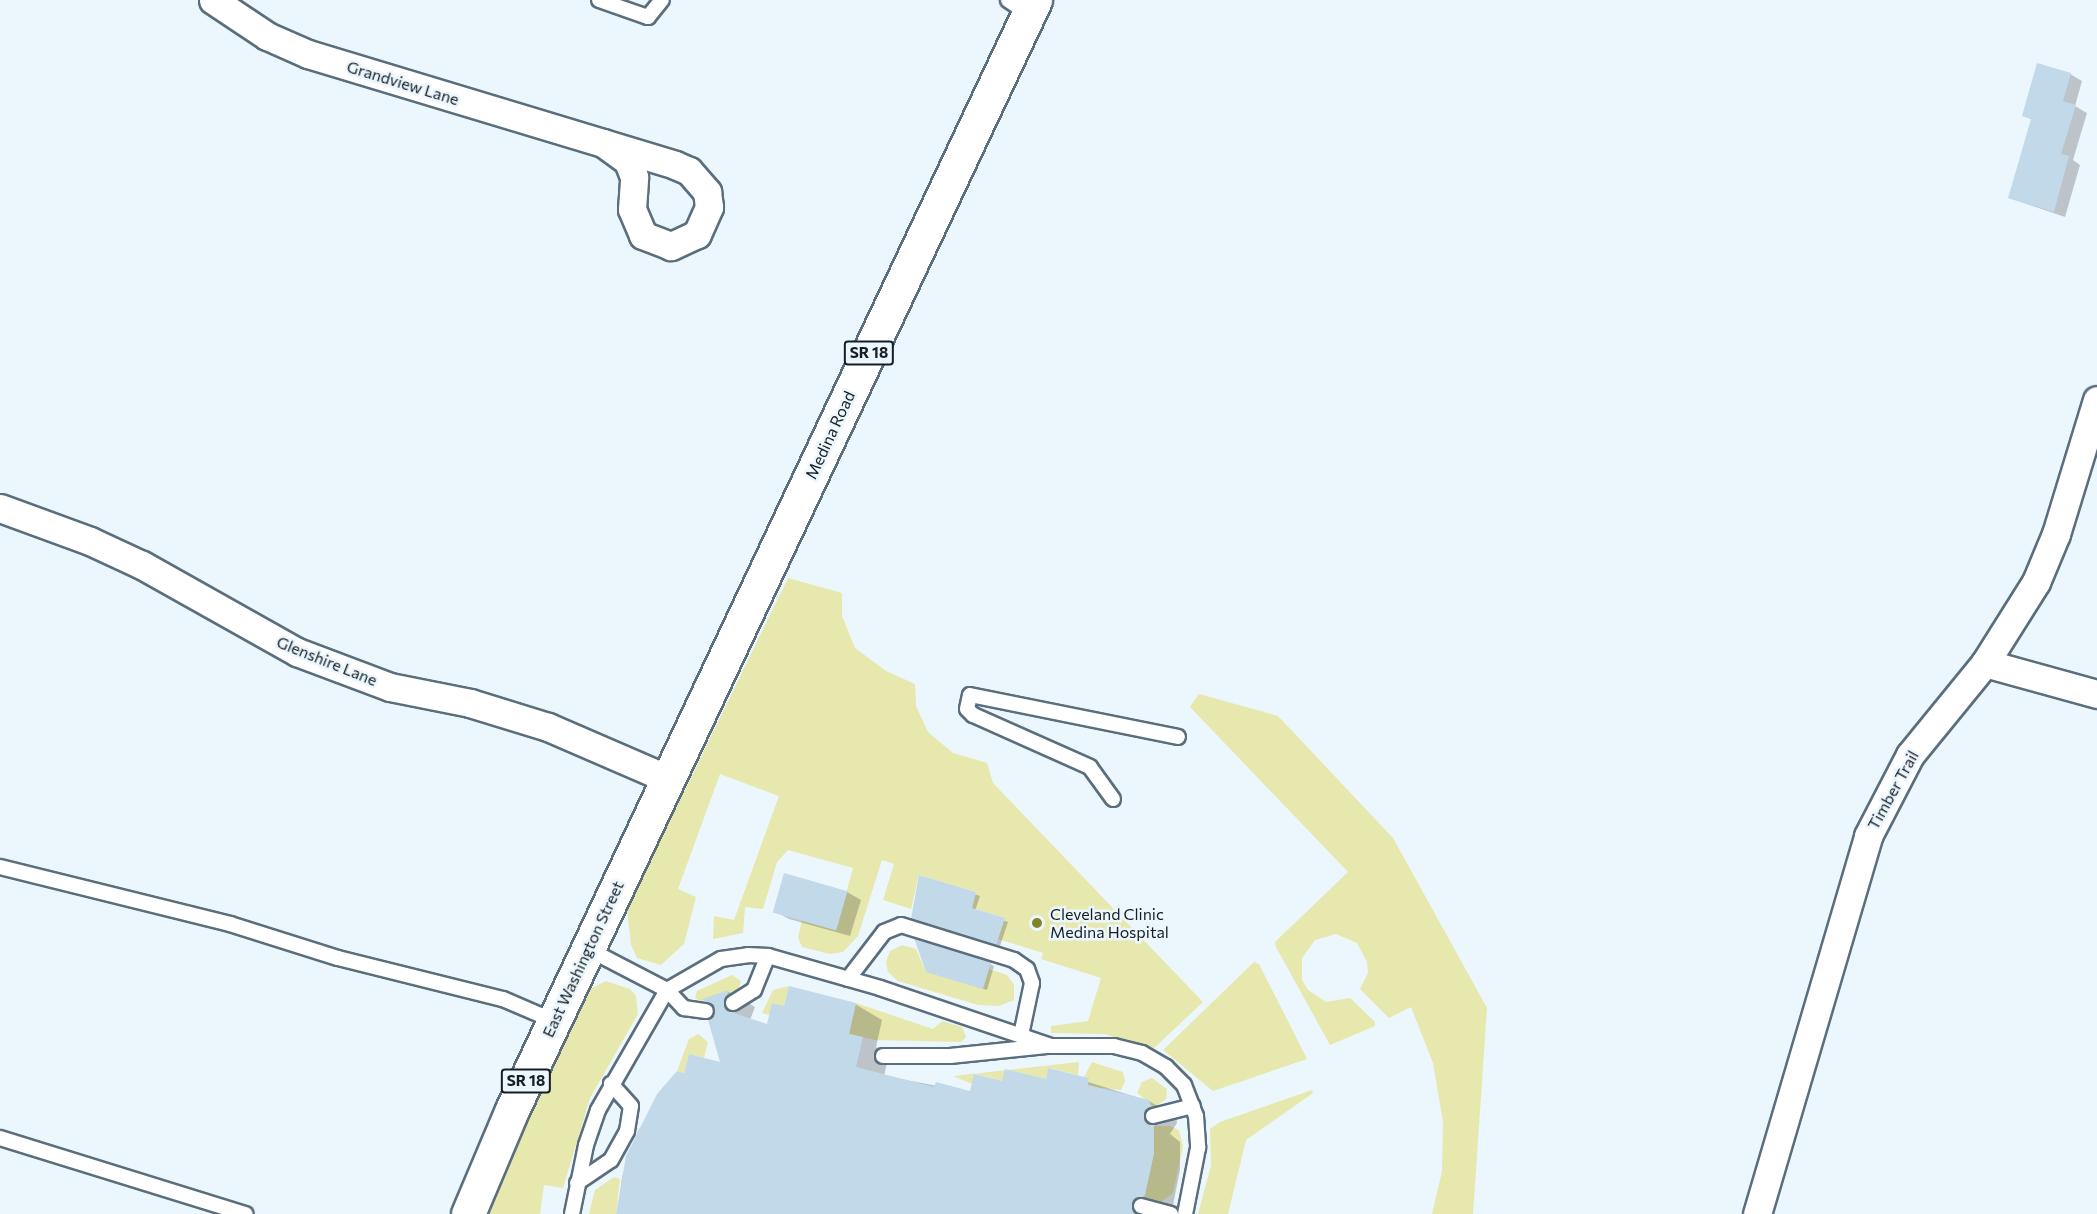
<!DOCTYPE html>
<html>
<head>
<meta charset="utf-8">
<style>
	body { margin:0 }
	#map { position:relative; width:2097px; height:1214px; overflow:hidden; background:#ecf6fd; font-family:Commissioner,sans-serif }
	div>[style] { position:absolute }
	.green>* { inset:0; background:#e7e8ad }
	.shadow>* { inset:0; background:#0003 }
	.building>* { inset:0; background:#c2d9ea; transform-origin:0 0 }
	.roads { filter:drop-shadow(2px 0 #5a6e7d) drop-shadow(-2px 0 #5a6e7d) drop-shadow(0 2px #5a6e7d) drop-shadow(0 -2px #5a6e7d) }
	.service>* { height:14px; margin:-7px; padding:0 7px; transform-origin:7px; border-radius:7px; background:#fff }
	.minor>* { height:27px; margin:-13.5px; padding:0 13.5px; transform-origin:13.5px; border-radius:13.5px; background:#fff }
	.trunk>* { height:33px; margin:-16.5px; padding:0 16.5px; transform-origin:16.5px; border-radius:16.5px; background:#fff }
	.dots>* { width:16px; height:16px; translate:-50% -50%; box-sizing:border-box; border:3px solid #ecf6fd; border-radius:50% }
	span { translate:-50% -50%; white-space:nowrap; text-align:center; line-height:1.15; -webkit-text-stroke:5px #ecf6fd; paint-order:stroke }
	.shield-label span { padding:2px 4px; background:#ecf6fd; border:2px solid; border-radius:4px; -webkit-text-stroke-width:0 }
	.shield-label { font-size:15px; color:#151e24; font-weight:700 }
	.street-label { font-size:16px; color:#151e24 }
	.poi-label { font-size:16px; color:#151e24 }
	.left { translate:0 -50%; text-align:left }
</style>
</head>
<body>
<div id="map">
	<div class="green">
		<div style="clip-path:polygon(788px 578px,842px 593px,842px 616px,855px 648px,886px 671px,915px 684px,916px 706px,928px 732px,953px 753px,987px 763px,993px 783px,1203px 1002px,1152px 1050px,1105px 1034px,1051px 1033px,1051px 1026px,1088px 1021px,1101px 978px,1041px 959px,1043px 953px,998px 939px,1005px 918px,972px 908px,976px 892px,919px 875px,911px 909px,883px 900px,894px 864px,882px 860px,858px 936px,843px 952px,830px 954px,802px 947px,798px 938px,802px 920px,836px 929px,853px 868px,788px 850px,777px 862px,763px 909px,745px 907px,743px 933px,713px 939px,714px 916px,734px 920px,779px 796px,720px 774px,678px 889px,696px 897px,684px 944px,661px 965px,637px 958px,631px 945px,627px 909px)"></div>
		<div style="clip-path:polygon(1199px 694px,1278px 716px,1393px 838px,1487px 1008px,1473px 1214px,1432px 1214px,1442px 1171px,1443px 1122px,1433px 1063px,1411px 1007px,1389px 1018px,1360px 989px,1368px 973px,1367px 962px,1357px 943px,1336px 934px,1315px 940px,1302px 958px,1302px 980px,1308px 990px,1326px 1002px,1350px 998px,1375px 1022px,1375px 1026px,1330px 1045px,1276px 947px,1275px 942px,1348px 872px,1190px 707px)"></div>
		<div style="clip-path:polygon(902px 945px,916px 949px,926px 972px,989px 969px,1007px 975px,1014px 985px,1014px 1000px,999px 1006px,978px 1005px,898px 981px,888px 972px,886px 962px,890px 951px)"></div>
		<div style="clip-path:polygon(1254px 962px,1259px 964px,1307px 1059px,1213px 1091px,1163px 1050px)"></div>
		<div style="clip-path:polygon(732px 975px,741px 981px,738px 991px,700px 1001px,695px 998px,697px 991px)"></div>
		<div style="clip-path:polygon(606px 981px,630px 989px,636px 996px,638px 1014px,590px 1098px,563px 1188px,544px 1185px,540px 1214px,485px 1214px,588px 990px)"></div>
		<div style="clip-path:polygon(789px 986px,784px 1006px,770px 1015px,762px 1013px,773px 990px)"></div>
		<div style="clip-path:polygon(856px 1003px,933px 1029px,942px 1021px,962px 1027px,966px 1037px,961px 1042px,875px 1040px,849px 1034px)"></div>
		<div style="clip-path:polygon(698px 1034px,708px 1042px,704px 1058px,689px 1054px,684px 1073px,677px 1071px,689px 1039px)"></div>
		<div style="clip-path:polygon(1079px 1062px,1078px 1075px,1049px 1068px,1046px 1079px,1002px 1081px,975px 1074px,972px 1084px,953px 1076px)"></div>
		<div style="clip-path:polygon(1092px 1062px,1123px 1072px,1125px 1081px,1121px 1090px,1103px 1088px,1102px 1094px,1087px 1089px,1089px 1078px,1084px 1077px)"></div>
		<div style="clip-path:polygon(1152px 1078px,1167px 1089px,1166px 1099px,1155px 1107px,1137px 1093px,1142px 1082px)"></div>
		<div style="clip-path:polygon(1312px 1090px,1313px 1093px,1246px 1140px,1228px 1214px,1198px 1214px,1211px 1165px,1210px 1129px,1220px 1122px)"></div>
		<div style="clip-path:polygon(1154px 1126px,1170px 1126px,1179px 1130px,1183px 1146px,1173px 1193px,1160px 1203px,1144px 1198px,1154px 1153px)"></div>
		<div style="clip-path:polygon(614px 1177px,620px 1179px,616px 1214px,589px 1214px,595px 1190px)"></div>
	</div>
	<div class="shadow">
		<div style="clip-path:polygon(2070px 74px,2082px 81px,2075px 106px,2087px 113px,2073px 160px,2080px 165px,2065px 217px,2009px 198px,2032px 120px,2024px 115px)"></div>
		<div style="clip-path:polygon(785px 874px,847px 892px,861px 900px,850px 936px,789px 919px,775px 911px)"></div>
		<div style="clip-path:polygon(920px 877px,980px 896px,975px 911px,1008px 922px,1000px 946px,917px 920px)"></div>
		<div style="clip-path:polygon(990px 964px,994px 966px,987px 990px,931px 973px)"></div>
		<div style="clip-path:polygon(729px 992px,755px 1007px,750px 1020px,768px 1026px,785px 1008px,855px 1004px,882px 1020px,876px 1047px,889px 1054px,884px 1076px,971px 1092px,1003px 1083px,1047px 1081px,1050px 1070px,1149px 1101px,1176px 1117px,1177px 1123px,1170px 1134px,1180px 1142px,1180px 1170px,1172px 1210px,1167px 1214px,618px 1214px,622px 1177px,638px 1131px,671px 1080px,722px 1064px,716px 1008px,705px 999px)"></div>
	</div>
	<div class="building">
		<div style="clip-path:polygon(2037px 63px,2071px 73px,2063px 101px,2076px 105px,2061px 154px,2069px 156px,2054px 212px,2008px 198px,2031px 119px,2022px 116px)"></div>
		<div style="left:784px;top:873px;width:66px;height:41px;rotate:16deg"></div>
		<div style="clip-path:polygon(919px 875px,976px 892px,972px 908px,1005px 918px,996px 945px,911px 919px)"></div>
		<div style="clip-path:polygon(914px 938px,991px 962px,983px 989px,926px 972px)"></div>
		<div style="clip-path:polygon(789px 986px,856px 1003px,849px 1034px,863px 1037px,856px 1067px,934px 1087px,936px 1082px,970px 1091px,974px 1074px,1002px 1081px,1005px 1069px,1046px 1079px,1048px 1068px,1089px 1078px,1088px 1085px,1149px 1100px,1151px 1107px,1144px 1118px,1154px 1125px,1154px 1153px,1145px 1195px,1133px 1203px,1137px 1214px,616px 1214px,626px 1156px,657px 1094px,677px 1071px,684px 1073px,689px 1054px,720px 1062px,708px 1020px,714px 1008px,702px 999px,729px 990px,724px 1003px,728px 1011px,767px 1024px,772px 1003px,784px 1006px)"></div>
	</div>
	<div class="roads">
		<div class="service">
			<div style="left:599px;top:0;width:52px;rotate:19.1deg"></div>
			<div style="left:648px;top:17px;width:22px;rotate:-51deg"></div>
			<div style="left:1008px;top:0;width:25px;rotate:34deg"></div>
			<div style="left:1113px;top:799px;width:39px;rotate:-126deg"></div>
			<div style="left:1090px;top:767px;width:128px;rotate:-156deg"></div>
			<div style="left:973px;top:715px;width:8px;rotate:-135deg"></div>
			<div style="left:967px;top:709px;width:14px;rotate:-78deg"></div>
			<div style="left:970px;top:695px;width:212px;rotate:11.4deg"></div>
			<div style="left:0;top:867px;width:237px;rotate:13.9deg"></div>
			<div style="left:230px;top:924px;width:113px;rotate:17.5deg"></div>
			<div style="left:338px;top:958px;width:170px;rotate:14deg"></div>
			<div style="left:503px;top:999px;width:56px;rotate:23.3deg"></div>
			<div style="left:588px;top:949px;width:89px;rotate:27.4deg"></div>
			<div style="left:667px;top:990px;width:25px;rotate:47deg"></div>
			<div style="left:684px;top:1008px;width:22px;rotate:8deg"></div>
			<div style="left:848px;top:979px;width:59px;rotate:-52.5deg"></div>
			<div style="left:884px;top:932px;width:18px;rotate:-22deg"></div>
			<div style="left:901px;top:925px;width:118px;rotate:17.2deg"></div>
			<div style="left:1014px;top:960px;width:16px;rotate:35deg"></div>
			<div style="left:1027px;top:969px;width:15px;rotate:70deg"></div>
			<div style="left:1032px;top:983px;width:53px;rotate:101.9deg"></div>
			<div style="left:733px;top:1003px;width:25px;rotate:-32deg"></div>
			<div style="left:754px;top:990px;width:37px;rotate:-68deg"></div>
			<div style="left:883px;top:1056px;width:67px"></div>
			<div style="left:950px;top:1056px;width:97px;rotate:-5.9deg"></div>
			<div style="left:1153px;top:1116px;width:41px;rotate:-14deg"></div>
			<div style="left:0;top:1138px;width:257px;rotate:17.2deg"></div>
			<div style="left:577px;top:1183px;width:41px;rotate:-34.1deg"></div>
			<div style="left:611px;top:1160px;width:33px;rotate:-61deg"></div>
			<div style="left:627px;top:1131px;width:25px;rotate:-81deg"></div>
			<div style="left:631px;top:1106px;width:30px;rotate:-132deg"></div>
			<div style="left:1141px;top:1206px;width:31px;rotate:15deg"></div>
			<div style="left:572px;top:1214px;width:70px;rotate:-78.5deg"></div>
			<div style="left:586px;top:1145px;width:37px;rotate:-71deg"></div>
			<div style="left:598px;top:1110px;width:138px;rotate:-60.1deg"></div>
			<div style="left:667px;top:990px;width:62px;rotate:-29.9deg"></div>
			<div style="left:721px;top:959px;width:27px;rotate:-8deg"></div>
			<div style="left:748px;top:955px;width:20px;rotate:3deg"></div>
			<div style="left:768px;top:956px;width:116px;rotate:15.9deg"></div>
			<div style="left:880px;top:988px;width:181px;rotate:18.7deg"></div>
			<div style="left:1051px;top:1046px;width:63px"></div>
			<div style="left:1114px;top:1046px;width:29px;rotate:14deg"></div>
			<div style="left:1142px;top:1053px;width:28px;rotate:30deg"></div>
			<div style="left:1166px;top:1067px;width:25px;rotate:45deg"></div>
			<div style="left:1184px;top:1085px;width:33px;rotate:69deg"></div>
			<div style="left:1196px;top:1116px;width:32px;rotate:86deg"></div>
			<div style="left:1198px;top:1148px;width:67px;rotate:101.1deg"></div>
		</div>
		<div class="minor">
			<div style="left:213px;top:0;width:65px;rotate:33.7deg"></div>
			<div style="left:267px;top:36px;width:45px;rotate:23.7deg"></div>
			<div style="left:308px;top:54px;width:383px;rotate:16.8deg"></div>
			<div style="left:675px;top:165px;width:15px;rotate:23deg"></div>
			<div style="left:689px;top:171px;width:28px;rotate:49deg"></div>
			<div style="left:707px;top:192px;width:15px;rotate:82deg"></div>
			<div style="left:709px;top:207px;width:30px;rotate:114deg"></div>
			<div style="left:697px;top:234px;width:29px;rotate:155deg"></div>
			<div style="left:671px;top:246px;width:30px;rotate:-159deg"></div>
			<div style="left:643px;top:235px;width:28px;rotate:-113deg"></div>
			<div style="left:632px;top:209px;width:32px;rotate:-86deg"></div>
			<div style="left:634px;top:177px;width:17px;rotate:-111deg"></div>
			<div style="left:628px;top:161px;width:31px;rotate:-144deg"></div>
			<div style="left:0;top:508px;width:96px;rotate:20.1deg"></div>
			<div style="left:90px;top:541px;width:57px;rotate:24.8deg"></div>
			<div style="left:142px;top:565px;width:178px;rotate:29.3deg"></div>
			<div style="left:297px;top:652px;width:99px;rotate:20.6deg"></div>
			<div style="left:390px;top:687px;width:82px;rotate:11.3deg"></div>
			<div style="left:470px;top:703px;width:82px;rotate:17.1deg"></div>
			<div style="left:548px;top:727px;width:131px;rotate:23.4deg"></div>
			<div style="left:1985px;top:663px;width:116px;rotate:15.5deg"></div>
			<div style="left:1757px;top:1214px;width:394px;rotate:-73.6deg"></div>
			<div style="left:1868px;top:836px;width:91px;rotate:-62.6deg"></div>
			<div style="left:1910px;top:755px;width:119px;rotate:-50.8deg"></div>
			<div style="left:1985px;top:663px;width:96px;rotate:-57.8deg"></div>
			<div style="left:2036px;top:582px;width:52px;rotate:-67.4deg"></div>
			<div style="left:2056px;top:534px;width:140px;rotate:-73deg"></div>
		</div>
		<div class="trunk">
			<div style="left:468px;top:1214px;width:113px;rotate:-67.1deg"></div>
			<div style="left:512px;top:1110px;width:1227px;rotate:-64.77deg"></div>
		</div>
	</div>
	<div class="dots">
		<div style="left:1037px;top:923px;background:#84832c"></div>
	</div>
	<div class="shield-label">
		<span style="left:869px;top:353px">SR 18</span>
		<span style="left:526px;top:1081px">SR 18</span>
	</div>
	<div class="street-label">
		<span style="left:403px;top:83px;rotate:17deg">Grandview Lane</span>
		<span style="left:830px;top:435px;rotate:-65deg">Medina Road</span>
		<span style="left:327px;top:661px;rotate:22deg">Glenshire Lane</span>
		<span style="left:1893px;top:790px;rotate:-61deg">Timber Trail</span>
		<span style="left:583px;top:959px;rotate:-65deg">East Washington Street</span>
	</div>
	<div class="poi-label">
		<span class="left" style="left:1050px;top:923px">Cleveland Clinic<br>Medina Hospital</span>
	</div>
</div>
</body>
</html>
